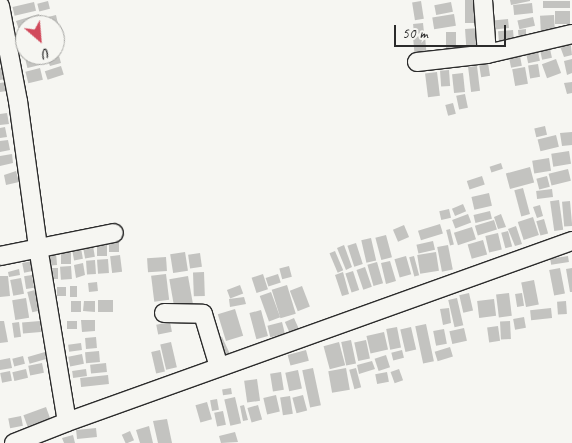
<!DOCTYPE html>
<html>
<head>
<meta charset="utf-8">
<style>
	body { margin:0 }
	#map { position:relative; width:572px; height:443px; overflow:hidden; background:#f6f6f2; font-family:Caveat,sans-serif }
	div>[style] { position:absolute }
	.building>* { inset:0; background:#c3c3c0; transform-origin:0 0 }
	.roads { filter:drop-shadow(1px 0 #2b2b2b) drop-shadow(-1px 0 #2b2b2b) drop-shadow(0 1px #2b2b2b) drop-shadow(0 -1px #2b2b2b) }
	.minor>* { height:18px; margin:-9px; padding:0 9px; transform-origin:9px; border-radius:9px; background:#f6f6f2 }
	span { translate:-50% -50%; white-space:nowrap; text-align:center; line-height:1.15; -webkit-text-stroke:4px #f6f6f2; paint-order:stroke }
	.north { position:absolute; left:15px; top:15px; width:50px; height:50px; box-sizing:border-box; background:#f6f6f2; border:1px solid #a5a5a2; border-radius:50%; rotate:153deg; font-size:14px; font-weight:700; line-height:20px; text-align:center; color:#2b2b2b }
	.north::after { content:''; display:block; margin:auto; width:18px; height:22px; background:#d1495b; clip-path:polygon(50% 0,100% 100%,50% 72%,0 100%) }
	.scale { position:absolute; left:394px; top:25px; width:112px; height:22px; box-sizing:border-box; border:2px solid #2b2b2b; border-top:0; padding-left:6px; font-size:15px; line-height:18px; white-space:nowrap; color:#2b2b2b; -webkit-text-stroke:4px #f6f6f2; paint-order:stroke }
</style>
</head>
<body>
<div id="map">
	<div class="building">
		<div style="left:465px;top:0;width:12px;height:23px"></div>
		<div style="clip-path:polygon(510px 0,530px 0,530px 1px,511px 5px)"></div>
		<div style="left:48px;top:1px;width:8px;height:11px;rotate:76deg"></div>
		<div style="left:421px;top:1px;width:18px;height:9px;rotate:81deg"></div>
		<div style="left:570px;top:1px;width:7px;height:27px;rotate:90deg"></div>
		<div style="left:34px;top:2px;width:9px;height:22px;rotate:77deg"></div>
		<div style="left:451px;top:2px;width:10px;height:17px;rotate:79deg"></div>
		<div style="left:532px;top:3px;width:10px;height:19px;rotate:84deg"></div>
		<div style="left:555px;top:11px;width:15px;height:13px"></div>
		<div style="clip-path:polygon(39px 14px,42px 25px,25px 25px,25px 37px,22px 38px,16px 21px)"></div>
		<div style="left:454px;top:14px;width:12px;height:22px;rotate:81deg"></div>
		<div style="clip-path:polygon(56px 15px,60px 33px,55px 34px,55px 25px,46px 25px,44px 18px)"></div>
		<div style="left:554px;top:15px;width:18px;height:14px;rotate:87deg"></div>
		<div style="left:533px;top:17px;width:9px;height:16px;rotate:77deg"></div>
		<div style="left:508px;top:19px;width:9px;height:20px;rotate:84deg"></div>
		<div style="left:423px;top:23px;width:10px;height:10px;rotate:84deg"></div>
		<div style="left:479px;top:28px;width:26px;height:14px;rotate:86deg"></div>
		<div style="clip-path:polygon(526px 29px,526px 41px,519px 42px,518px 30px)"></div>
		<div style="left:513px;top:30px;width:12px;height:15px;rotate:85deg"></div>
		<div style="left:446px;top:32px;width:10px;height:23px"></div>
		<div style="left:425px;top:36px;width:22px;height:12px;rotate:85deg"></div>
		<div style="clip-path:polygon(570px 37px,572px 55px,564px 57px,558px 41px)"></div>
		<div style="clip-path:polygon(25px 41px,25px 54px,22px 55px,19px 43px)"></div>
		<div style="left:549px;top:44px;width:14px;height:10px;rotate:78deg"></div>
		<div style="left:537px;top:47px;width:14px;height:12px;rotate:78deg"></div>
		<div style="left:519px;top:51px;width:15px;height:11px;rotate:79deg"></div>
		<div style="clip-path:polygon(58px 52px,61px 63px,50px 66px,46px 56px)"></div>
		<div style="left:43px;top:56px;width:8px;height:18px;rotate:76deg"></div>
		<div style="left:556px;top:59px;width:15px;height:15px;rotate:70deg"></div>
		<div style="clip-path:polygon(572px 59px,572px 73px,567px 75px,564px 61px)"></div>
		<div style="left:488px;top:63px;width:13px;height:9px;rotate:81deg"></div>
		<div style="left:538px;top:64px;width:13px;height:10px;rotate:81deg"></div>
		<div style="clip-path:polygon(8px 66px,10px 78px,0 80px,0 68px)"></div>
		<div style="left:61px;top:66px;width:9px;height:17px;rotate:72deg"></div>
		<div style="left:477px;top:66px;width:25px;height:9px;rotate:83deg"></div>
		<div style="left:525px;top:67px;width:17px;height:13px;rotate:80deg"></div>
		<div style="left:40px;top:68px;width:12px;height:15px;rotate:76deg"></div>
		<div style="left:449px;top:70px;width:16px;height:9px;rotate:86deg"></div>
		<div style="left:437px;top:72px;width:24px;height:12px;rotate:83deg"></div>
		<div style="left:463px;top:73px;width:19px;height:11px;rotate:84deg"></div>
		<div style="clip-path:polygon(6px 82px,7px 91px,0 92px,0 83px)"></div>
		<div style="clip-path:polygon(572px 82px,572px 93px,567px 94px,564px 83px)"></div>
		<div style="left:465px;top:94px;width:14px;height:9px;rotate:78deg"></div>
		<div style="left:453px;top:103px;width:11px;height:8px;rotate:75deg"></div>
		<div style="clip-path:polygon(7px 113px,9px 124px,0 125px,0 114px)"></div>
		<div style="left:545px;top:126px;width:9px;height:11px;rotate:77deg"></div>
		<div style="clip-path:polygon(5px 127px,7px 137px,0 138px,0 128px)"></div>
		<div style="clip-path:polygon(572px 132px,572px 145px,562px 146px,560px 133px)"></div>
		<div style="left:556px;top:135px;width:12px;height:19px;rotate:76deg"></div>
		<div style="clip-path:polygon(8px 140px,10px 150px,0 152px,0 141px)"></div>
		<div style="left:569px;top:151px;width:13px;height:18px;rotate:81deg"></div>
		<div style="clip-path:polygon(12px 154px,13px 163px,0 166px,0 156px)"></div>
		<div style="left:549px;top:158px;width:13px;height:17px;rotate:81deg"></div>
		<div style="left:501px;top:163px;width:6px;height:12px;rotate:72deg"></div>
		<div style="left:530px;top:167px;width:16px;height:25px;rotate:75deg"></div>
		<div style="left:568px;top:169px;width:12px;height:20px;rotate:76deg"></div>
		<div style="clip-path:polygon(16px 171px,19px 182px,6px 185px,4px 175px)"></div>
		<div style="left:482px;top:176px;width:9px;height:16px;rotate:72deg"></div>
		<div style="left:547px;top:176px;width:11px;height:11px;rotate:75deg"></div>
		<div style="left:523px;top:188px;width:27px;height:9px;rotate:75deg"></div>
		<div style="left:552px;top:189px;width:8px;height:16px;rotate:83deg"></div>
		<div style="left:489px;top:193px;width:13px;height:18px;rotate:77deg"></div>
		<div style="left:559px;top:200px;width:30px;height:9px;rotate:82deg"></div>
		<div style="left:570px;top:201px;width:25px;height:8px;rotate:85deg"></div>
		<div style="left:463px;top:204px;width:8px;height:12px;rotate:67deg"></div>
		<div style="clip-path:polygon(540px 205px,543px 216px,537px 218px,533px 207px)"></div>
		<div style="left:449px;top:209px;width:9px;height:10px;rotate:77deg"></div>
		<div style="left:490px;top:211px;width:8px;height:17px;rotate:76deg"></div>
		<div style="left:468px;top:214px;width:9px;height:17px;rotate:69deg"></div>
		<div style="clip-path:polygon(501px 214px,506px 227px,498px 229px,494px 217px)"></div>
		<div style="left:533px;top:217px;width:19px;height:16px;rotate:72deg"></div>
		<div style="left:544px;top:219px;width:15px;height:8px;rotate:74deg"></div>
		<div style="left:494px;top:220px;width:10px;height:20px;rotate:73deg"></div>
		<div style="left:440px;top:224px;width:10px;height:23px;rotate:73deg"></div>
		<div style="left:404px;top:225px;width:13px;height:12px;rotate:67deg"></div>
		<div style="clip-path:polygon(516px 226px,522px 244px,515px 246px,508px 229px)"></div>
		<div style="left:472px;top:227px;width:13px;height:19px;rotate:72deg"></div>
		<div style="left:450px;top:229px;width:16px;height:4px;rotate:76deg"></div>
		<div style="left:508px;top:231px;width:16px;height:7px;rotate:75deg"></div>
		<div style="left:498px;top:233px;width:17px;height:13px;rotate:77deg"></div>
		<div style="left:386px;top:235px;width:23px;height:11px;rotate:75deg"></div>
		<div style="left:371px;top:238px;width:23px;height:10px;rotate:77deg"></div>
		<div style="left:483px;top:240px;width:15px;height:16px;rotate:74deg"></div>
		<div style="left:119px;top:241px;width:11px;height:10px;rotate:90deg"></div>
		<div style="left:433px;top:241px;width:9px;height:17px;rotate:77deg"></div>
		<div style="left:356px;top:243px;width:22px;height:9px;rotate:72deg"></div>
		<div style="left:97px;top:244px;width:10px;height:12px"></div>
		<div style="clip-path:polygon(344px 245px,352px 267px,346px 270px,337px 248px)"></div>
		<div style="left:448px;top:245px;width:25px;height:11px;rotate:79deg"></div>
		<div style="left:93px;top:246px;width:11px;height:10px;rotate:80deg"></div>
		<div style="left:81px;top:248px;width:11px;height:9px;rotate:80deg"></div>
		<div style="left:335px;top:251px;width:21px;height:6px;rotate:67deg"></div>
		<div style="left:61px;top:252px;width:10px;height:12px"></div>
		<div style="left:185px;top:252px;width:19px;height:15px;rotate:81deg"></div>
		<div style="left:436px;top:252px;width:19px;height:19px;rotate:81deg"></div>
		<div style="left:56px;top:253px;width:12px;height:12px;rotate:85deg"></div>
		<div style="left:200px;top:253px;width:14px;height:12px;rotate:82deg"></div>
		<div style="left:120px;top:255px;width:17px;height:10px;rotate:83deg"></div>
		<div style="left:406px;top:256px;width:19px;height:12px;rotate:74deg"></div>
		<div style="left:414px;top:256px;width:20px;height:5px;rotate:75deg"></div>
		<div style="left:568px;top:256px;width:6px;height:18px;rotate:81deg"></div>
		<div style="left:166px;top:257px;width:14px;height:19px;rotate:86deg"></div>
		<div style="left:108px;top:259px;width:14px;height:11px;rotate:86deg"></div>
		<div style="left:95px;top:260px;width:14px;height:9px;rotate:86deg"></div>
		<div style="left:32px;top:261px;width:10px;height:10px;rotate:79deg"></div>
		<div style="clip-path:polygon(390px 261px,396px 281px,386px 284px,381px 263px)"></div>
		<div style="left:377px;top:262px;width:22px;height:10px;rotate:74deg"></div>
		<div style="clip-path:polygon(83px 263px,85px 275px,76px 278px,74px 265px)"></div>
		<div style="left:71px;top:266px;width:13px;height:11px;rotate:86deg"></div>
		<div style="left:289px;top:266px;width:11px;height:10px;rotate:75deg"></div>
		<div style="left:365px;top:267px;width:21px;height:9px;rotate:71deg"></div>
		<div style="left:58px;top:268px;width:11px;height:10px;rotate:90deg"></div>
		<div style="left:560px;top:268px;width:26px;height:11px;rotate:79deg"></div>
		<div style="clip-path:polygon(572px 268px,572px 292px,570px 292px,566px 269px)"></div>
		<div style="clip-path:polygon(19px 269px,20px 275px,9px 277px,8px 272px)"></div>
		<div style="left:353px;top:271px;width:20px;height:8px;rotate:72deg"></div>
		<div style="left:204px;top:272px;width:24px;height:11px;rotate:88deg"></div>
		<div style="clip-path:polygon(343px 272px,349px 294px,342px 296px,335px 275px)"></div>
		<div style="left:166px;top:274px;width:26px;height:15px;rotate:83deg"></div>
		<div style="left:263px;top:274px;width:16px;height:12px;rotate:72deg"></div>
		<div style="left:278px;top:274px;width:9px;height:13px;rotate:72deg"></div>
		<div style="left:32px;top:275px;width:13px;height:8px;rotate:81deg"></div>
		<div style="clip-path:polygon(0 276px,8px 276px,10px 296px,0 297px)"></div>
		<div style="left:188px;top:276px;width:28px;height:19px;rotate:80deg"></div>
		<div style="left:21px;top:278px;width:16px;height:11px;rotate:79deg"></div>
		<div style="left:534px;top:280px;width:25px;height:13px;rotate:79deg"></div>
		<div style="left:97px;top:282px;width:9px;height:9px;rotate:84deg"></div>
		<div style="left:240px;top:285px;width:9px;height:14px;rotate:69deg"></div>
		<div style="left:287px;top:285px;width:30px;height:16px;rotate:73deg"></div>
		<div style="left:70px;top:286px;width:7px;height:11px"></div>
		<div style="left:302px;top:286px;width:22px;height:13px;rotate:69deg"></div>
		<div style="left:57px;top:287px;width:9px;height:9px"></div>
		<div style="left:35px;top:290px;width:21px;height:8px;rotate:76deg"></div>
		<div style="left:271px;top:292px;width:27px;height:12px;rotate:70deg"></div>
		<div style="left:469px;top:293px;width:18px;height:10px;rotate:77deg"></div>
		<div style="left:509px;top:293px;width:23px;height:13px;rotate:83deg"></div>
		<div style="left:522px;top:293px;width:13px;height:7px;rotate:81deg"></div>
		<div style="clip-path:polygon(244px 297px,246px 304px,230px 307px,229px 299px)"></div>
		<div style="left:26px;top:298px;width:20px;height:14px;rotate:81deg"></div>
		<div style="left:457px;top:298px;width:28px;height:9px;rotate:77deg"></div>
		<div style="left:494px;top:299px;width:17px;height:17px;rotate:83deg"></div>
		<div style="left:98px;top:300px;width:15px;height:12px"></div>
		<div style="left:71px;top:301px;width:10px;height:11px"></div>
		<div style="clip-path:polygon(84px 301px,95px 301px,95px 312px,83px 311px)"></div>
		<div style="left:566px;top:301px;width:13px;height:9px;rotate:86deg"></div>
		<div style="clip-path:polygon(449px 308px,451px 323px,443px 325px,440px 309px)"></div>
		<div style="left:551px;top:308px;width:10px;height:21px;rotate:84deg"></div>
		<div style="left:235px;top:309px;width:28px;height:18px;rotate:73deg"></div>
		<div style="left:261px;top:310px;width:27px;height:12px;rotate:75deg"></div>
		<div style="left:524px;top:317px;width:11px;height:11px;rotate:80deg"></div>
		<div style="left:294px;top:318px;width:12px;height:10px;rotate:66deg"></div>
		<div style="clip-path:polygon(81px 320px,95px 320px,95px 331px,82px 332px)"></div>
		<div style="clip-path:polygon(0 321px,4px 321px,8px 342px,0 343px)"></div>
		<div style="left:40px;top:321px;width:11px;height:18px;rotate:85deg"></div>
		<div style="left:67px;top:321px;width:10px;height:8px"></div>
		<div style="left:510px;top:321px;width:18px;height:10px;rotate:87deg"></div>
		<div style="left:19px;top:322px;width:15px;height:7px;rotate:82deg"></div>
		<div style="left:170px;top:322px;width:10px;height:14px;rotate:79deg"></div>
		<div style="left:282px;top:322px;width:12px;height:15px;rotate:76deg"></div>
		<div style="left:426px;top:324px;width:38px;height:11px;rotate:78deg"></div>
		<div style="left:498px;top:326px;width:15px;height:11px;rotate:82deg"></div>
		<div style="left:397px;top:327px;width:21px;height:11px;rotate:79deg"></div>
		<div style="left:411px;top:327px;width:23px;height:11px;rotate:77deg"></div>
		<div style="left:464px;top:328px;width:13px;height:15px;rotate:77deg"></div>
		<div style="left:444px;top:329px;width:15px;height:11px;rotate:79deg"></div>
		<div style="left:384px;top:332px;width:18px;height:18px;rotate:77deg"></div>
		<div style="left:96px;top:337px;width:11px;height:11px;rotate:85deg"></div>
		<div style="clip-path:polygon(222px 337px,230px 354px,223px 357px,216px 339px)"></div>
		<div style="left:351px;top:340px;width:24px;height:10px;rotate:78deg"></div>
		<div style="left:366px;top:340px;width:19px;height:12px;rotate:78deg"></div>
		<div style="left:171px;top:342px;width:26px;height:11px;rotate:77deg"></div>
		<div style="left:339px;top:342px;width:24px;height:16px;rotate:75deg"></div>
		<div style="left:81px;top:343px;width:7px;height:13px;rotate:82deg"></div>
		<div style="left:450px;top:347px;width:10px;height:16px;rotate:73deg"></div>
		<div style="left:160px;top:350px;width:22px;height:9px;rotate:77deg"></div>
		<div style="left:306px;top:350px;width:11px;height:19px;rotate:75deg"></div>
		<div style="left:402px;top:350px;width:8px;height:11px;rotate:76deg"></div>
		<div style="left:99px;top:351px;width:11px;height:14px;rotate:85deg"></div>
		<div style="left:45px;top:352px;width:7px;height:18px;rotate:74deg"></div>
		<div style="left:82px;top:354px;width:10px;height:14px;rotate:79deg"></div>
		<div style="left:386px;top:355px;width:13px;height:12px;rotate:72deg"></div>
		<div style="left:23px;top:356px;width:8px;height:11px;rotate:76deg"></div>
		<div style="clip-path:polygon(10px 358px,12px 368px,0 370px,0 360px)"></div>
		<div style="clip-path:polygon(372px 361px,375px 369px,359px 374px,357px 365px)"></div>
		<div style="left:42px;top:363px;width:10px;height:14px;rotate:79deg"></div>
		<div style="left:106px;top:363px;width:9px;height:16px;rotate:84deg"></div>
		<div style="left:313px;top:368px;width:38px;height:11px;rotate:78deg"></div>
		<div style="left:346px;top:368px;width:22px;height:18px;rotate:80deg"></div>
		<div style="left:356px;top:368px;width:20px;height:7px;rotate:75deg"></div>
		<div style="left:26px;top:369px;width:9px;height:14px;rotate:77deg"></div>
		<div style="left:86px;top:369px;width:7px;height:14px;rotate:82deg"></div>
		<div style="left:399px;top:369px;width:12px;height:9px;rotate:70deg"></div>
		<div style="left:298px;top:370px;width:19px;height:13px;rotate:78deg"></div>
		<div style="left:10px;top:371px;width:10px;height:10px;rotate:79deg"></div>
		<div style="left:281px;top:372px;width:18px;height:11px;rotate:81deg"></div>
		<div style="left:387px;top:372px;width:10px;height:12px;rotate:79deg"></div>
		<div style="left:108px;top:375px;width:9px;height:28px;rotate:84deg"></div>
		<div style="left:257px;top:379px;width:22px;height:13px;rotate:82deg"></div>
		<div style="left:231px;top:388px;width:6px;height:9px;rotate:81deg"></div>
		<div style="left:276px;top:395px;width:17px;height:13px;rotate:77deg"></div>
		<div style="left:303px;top:395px;width:16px;height:11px;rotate:75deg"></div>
		<div style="left:290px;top:396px;width:18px;height:10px;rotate:81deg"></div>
		<div style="left:235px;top:397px;width:27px;height:11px;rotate:77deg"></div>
		<div style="left:217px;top:399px;width:11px;height:7px;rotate:80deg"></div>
		<div style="left:207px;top:402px;width:18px;height:12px;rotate:74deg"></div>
		<div style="clip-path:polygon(244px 405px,248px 420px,243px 421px,240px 406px)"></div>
		<div style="left:258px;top:405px;width:15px;height:11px;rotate:74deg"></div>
		<div style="left:46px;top:407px;width:12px;height:24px;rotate:70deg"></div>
		<div style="left:223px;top:411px;width:14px;height:9px;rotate:78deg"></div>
		<div style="left:21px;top:416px;width:10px;height:13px;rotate:79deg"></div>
		<div style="clip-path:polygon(167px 419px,172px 443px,158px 443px,153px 421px)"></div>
		<div style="clip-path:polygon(149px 426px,153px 443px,140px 443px,136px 430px)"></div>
		<div style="left:96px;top:428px;width:9px;height:20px;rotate:84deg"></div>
		<div style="left:130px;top:431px;width:10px;height:9px;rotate:66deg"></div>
		<div style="clip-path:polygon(235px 432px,238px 442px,221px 443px,219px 436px)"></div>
		<div style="clip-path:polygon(73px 435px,75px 443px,64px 443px,62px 438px)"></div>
	</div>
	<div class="roads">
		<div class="minor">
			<div style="left:483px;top:0;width:54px;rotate:85.8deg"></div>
			<div style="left:0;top:6px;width:97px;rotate:79.3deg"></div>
			<div style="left:18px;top:101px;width:147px;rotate:82.2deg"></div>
			<div style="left:38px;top:247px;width:177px;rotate:80.6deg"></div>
			<div style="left:417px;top:62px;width:70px;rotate:-6.5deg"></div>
			<div style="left:487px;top:54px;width:87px;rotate:-13.2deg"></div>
			<div style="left:0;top:256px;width:116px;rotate:-11.4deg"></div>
			<div style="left:164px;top:313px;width:39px;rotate:1deg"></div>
			<div style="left:203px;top:314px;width:55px;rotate:73.2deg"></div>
			<div style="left:14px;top:443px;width:57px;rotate:-21.6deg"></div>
			<div style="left:67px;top:422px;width:536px;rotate:-19.72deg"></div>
		</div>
	</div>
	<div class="north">U</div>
	<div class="scale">50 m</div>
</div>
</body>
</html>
